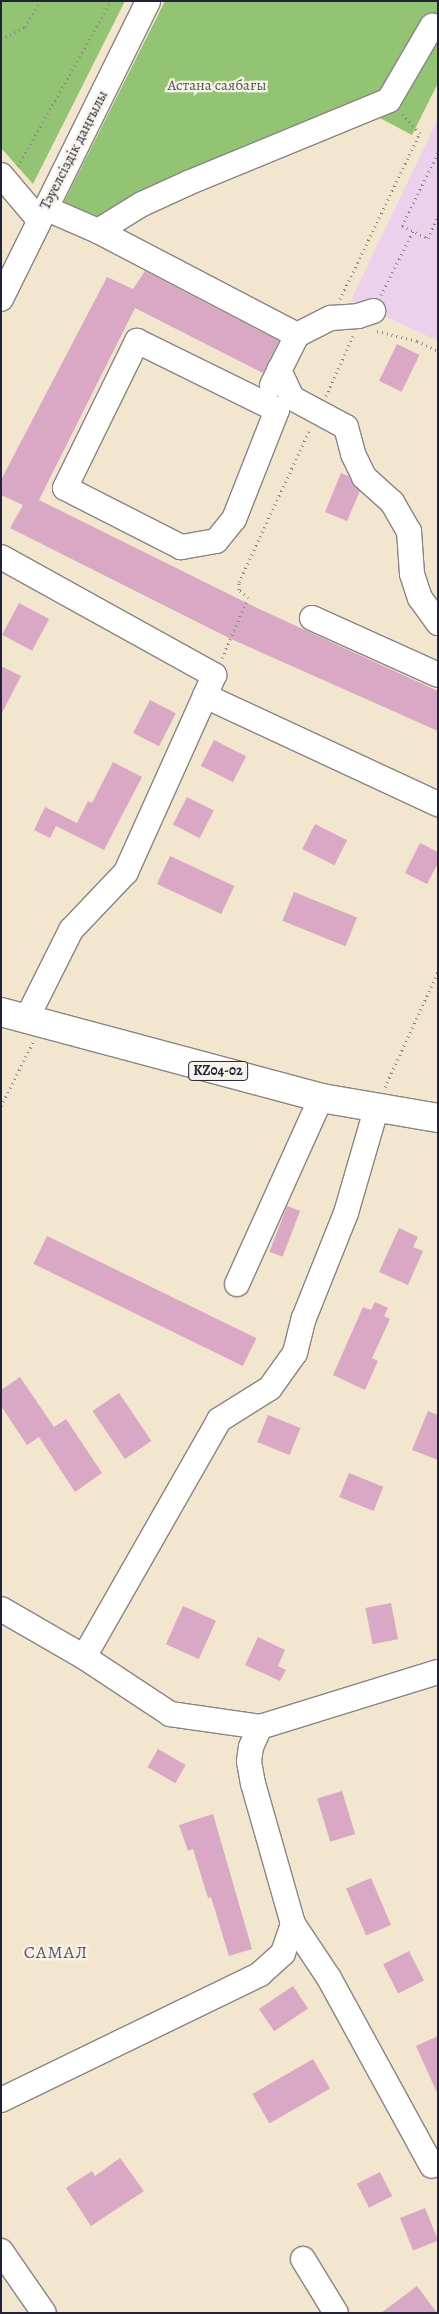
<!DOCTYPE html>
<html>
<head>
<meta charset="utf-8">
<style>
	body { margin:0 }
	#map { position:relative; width:439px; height:2314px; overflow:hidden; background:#f3e6ce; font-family:Alegreya,serif }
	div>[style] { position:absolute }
	.built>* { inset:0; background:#ebd1ec }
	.green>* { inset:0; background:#93c474 }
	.building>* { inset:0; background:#d9a8c4; transform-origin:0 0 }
	.path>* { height:3px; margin-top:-1.5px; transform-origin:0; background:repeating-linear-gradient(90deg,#8a8484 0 1px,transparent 0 5px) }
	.roads { filter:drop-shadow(1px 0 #8a8484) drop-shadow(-1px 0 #8a8484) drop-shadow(0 1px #8a8484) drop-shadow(0 -1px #8a8484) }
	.minor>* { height:24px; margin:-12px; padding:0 12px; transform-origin:12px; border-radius:12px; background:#fff }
	.major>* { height:28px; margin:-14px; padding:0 14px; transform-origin:14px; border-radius:14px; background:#fff }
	span { translate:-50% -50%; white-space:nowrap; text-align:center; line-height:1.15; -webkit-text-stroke:4.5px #f7f3e8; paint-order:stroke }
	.shield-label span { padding:1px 4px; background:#f7f3e8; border:1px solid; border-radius:4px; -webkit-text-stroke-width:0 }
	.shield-label { font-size:14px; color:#22223b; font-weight:700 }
	.park-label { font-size:15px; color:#4a5b4f }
	.street-label { font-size:15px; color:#22223b }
	.quarter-label { font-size:18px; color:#62516b; letter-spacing:1px }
	.frame { position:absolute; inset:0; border:2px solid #22223b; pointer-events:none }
</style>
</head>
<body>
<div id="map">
	<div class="built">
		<div style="clip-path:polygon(438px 119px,438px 341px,351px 300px)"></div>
	</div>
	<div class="green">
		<div style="clip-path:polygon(1px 1px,125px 1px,33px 184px,1px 148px)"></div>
		<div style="clip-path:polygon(165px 1px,438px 1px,438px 83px,412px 135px,378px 117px,102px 220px,64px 202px)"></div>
	</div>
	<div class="building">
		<div style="clip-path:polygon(145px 271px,279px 341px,263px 373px,135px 308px,39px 500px,257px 608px,438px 691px,438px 731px,231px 639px,10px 528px,23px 505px,1px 495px,1px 480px,107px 277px,133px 289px)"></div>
		<div style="left:397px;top:344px;width:25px;height:41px;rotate:26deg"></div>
		<div style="clip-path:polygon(341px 473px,348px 476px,360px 491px,347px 521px,325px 512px)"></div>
		<div style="left:19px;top:603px;width:34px;height:36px;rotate:28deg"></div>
		<div style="clip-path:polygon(1px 666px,21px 676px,1px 715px)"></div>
		<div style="left:150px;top:700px;width:29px;height:37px;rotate:27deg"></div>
		<div style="left:214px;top:740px;width:36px;height:29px;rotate:27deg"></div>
		<div style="clip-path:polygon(113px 762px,142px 777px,104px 850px,56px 826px,50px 838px,34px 830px,45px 807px,77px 823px,88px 801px,92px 803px)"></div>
		<div style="left:187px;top:797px;width:30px;height:31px;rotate:27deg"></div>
		<div style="left:315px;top:824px;width:36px;height:28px;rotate:27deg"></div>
		<div style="clip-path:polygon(420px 843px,438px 852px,438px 863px,427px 884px,405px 873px)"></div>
		<div style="left:170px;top:856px;width:71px;height:31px;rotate:25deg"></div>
		<div style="left:294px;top:892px;width:68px;height:31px;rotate:22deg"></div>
		<div style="left:287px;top:1206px;width:14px;height:49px;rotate:21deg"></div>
		<div style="clip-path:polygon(399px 1228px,418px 1237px,413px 1247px,423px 1251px,408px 1285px,379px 1272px)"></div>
		<div style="left:47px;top:1236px;width:233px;height:31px;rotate:26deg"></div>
		<div style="clip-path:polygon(375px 1302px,388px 1308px,384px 1316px,390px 1319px,372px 1358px,378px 1361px,365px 1390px,333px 1375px,363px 1307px,371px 1310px)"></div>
		<div style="clip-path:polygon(20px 1377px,54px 1427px,66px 1419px,102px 1473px,75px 1492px,39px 1437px,27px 1445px,1px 1406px,1px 1390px)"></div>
		<div style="left:119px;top:1393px;width:58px;height:32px;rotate:56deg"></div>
		<div style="clip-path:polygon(428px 1411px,438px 1415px,438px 1460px,412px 1450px)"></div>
		<div style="left:268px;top:1415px;width:35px;height:29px;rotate:22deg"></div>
		<div style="left:349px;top:1473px;width:37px;height:26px;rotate:22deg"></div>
		<div style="left:391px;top:1603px;width:37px;height:26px;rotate:79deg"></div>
		<div style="left:183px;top:1606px;width:36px;height:42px;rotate:24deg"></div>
		<div style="clip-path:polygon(258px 1637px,285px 1650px,278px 1666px,286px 1670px,280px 1681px,245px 1665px)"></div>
		<div style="left:158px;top:1749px;width:32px;height:21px;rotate:30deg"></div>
		<div style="left:342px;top:1791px;width:45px;height:26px;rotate:73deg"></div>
		<div style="clip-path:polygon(213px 1814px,252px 1949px,229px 1956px,211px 1897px,208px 1898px,193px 1849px,188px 1851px,179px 1825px)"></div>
		<div style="left:371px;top:1878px;width:51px;height:27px;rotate:67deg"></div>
		<div style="left:409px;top:1951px;width:33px;height:29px;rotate:63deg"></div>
		<div style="left:293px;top:1986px;width:27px;height:41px;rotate:56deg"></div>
		<div style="clip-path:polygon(438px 2036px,438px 2095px,416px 2046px)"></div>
		<div style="left:313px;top:2059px;width:34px;height:70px;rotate:60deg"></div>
		<div style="clip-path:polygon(120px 2158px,144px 2191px,91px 2226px,66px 2188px,92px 2171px,95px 2176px)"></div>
		<div style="left:380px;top:2172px;width:27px;height:26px;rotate:63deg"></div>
		<div style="left:425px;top:2208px;width:35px;height:27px;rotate:68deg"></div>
		<div style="clip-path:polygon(417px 2286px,437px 2313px,381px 2313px)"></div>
	</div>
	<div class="path">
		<div style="left:1px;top:39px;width:27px;rotate:-27deg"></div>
		<div style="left:25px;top:27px;width:30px;rotate:-60deg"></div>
		<div style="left:438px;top:153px;width:81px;rotate:116.3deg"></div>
		<div style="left:402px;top:226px;width:29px;rotate:25deg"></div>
		<div style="left:428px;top:238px;width:23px;rotate:-65deg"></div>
		<div style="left:18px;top:166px;width:189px;rotate:-60.6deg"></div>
		<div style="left:381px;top:295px;width:72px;rotate:-63.4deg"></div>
		<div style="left:340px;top:299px;width:184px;rotate:-64.3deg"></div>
		<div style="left:420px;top:133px;width:26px;rotate:-133deg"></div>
		<div style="left:377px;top:331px;width:41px;rotate:14deg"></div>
		<div style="left:417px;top:341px;width:23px;rotate:25deg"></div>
		<div style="left:326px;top:396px;width:66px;rotate:-65.8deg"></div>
		<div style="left:222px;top:658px;width:65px;rotate:-66.6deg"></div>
		<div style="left:248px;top:598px;width:12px;rotate:-138deg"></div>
		<div style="left:239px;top:590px;width:8px;rotate:-90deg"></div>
		<div style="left:239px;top:582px;width:169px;rotate:-65.1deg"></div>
		<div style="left:385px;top:1087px;width:127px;rotate:-65.3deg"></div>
		<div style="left:1px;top:1106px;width:72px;rotate:-63.4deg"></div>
	</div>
	<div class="roads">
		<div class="minor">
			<div style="left:1px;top:175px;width:59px;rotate:49.8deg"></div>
			<div style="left:45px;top:208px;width:58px;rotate:23.5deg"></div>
			<div style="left:98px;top:231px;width:225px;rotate:27.6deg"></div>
			<div style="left:297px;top:335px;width:38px;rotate:-27deg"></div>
			<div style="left:331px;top:318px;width:27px;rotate:-4deg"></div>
			<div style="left:358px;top:316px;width:16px;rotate:-18deg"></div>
			<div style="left:98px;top:231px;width:52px;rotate:-31.5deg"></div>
			<div style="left:142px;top:204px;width:51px;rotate:-24.5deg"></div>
			<div style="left:188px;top:183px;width:217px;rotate:-22.4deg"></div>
			<div style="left:389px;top:100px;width:86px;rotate:-59.8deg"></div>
			<div style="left:1px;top:299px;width:332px;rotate:-63.7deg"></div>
			<div style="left:137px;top:341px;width:156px;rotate:26.2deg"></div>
			<div style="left:277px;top:410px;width:117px;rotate:111.5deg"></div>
			<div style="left:234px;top:519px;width:28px;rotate:129deg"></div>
			<div style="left:216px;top:541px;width:36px;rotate:170deg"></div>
			<div style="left:181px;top:547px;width:130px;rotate:-153deg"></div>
			<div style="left:65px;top:488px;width:164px;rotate:-63.9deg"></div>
			<div style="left:279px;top:370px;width:31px;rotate:65deg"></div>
			<div style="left:292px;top:398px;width:61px;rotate:28.2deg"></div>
			<div style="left:346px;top:427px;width:28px;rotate:75deg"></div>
			<div style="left:353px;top:454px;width:25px;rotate:64deg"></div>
			<div style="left:364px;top:477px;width:38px;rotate:42deg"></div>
			<div style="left:392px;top:502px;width:34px;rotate:60deg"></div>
			<div style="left:409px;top:531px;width:43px;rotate:86deg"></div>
			<div style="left:412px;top:574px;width:25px;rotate:72deg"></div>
			<div style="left:420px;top:598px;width:31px;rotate:54deg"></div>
			<div style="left:272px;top:385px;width:56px;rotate:-63.4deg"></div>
			<div style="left:1px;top:557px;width:244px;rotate:29deg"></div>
			<div style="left:214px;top:675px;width:23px;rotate:113deg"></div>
			<div style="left:312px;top:618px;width:138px;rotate:24.3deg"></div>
			<div style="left:26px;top:1020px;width:101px;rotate:-63.4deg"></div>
			<div style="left:71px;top:930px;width:80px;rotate:-46.5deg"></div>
			<div style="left:126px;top:872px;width:193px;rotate:-65.8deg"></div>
			<div style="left:205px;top:696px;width:257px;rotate:24.9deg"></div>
			<div style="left:237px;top:1284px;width:204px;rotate:-65.7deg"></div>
			<div style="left:1px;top:1609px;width:96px;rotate:30deg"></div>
			<div style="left:84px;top:1657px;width:103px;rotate:33.5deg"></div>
			<div style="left:170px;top:1714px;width:91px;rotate:8.2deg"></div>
			<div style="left:260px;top:1727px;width:186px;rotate:-17.2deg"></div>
			<div style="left:84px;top:1657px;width:273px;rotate:-60.3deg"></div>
			<div style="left:219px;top:1420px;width:60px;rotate:-32.1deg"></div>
			<div style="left:270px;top:1388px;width:43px;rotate:-54.5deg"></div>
			<div style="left:295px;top:1353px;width:36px;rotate:-76deg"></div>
			<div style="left:304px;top:1318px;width:113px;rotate:-68.2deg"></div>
			<div style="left:346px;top:1213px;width:111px;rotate:-73.8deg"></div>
			<div style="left:293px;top:1924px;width:65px;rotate:56.3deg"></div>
			<div style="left:329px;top:1978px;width:214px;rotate:61.3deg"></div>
			<div style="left:1px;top:2100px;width:288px;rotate:-25.9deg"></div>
			<div style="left:260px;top:1974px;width:31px;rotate:-42deg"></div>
			<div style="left:283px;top:1953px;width:31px;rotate:-71deg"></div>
			<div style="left:293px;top:1924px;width:146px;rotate:-105.9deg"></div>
			<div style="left:253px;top:1784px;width:23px;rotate:-100deg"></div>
			<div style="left:249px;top:1761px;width:14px;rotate:-82deg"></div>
			<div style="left:251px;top:1747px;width:22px;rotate:-66deg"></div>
			<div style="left:1px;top:2251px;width:75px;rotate:55.3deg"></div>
			<div style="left:303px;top:2259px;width:63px;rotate:58.6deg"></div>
		</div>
		<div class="major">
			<div style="left:1px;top:1012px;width:331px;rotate:15deg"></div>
			<div style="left:321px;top:1098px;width:119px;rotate:9.7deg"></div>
		</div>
	</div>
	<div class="shield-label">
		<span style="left:218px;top:1071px">KZ04-02</span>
	</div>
	<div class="park-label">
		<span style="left:217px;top:86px">Астана саябағы</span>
	</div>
	<div class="street-label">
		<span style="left:74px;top:150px;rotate:-63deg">Тәуелсіздік даңғылы</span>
	</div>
	<div class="quarter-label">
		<span style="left:56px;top:1952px">САМАЛ</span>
	</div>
	<div class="frame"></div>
</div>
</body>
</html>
